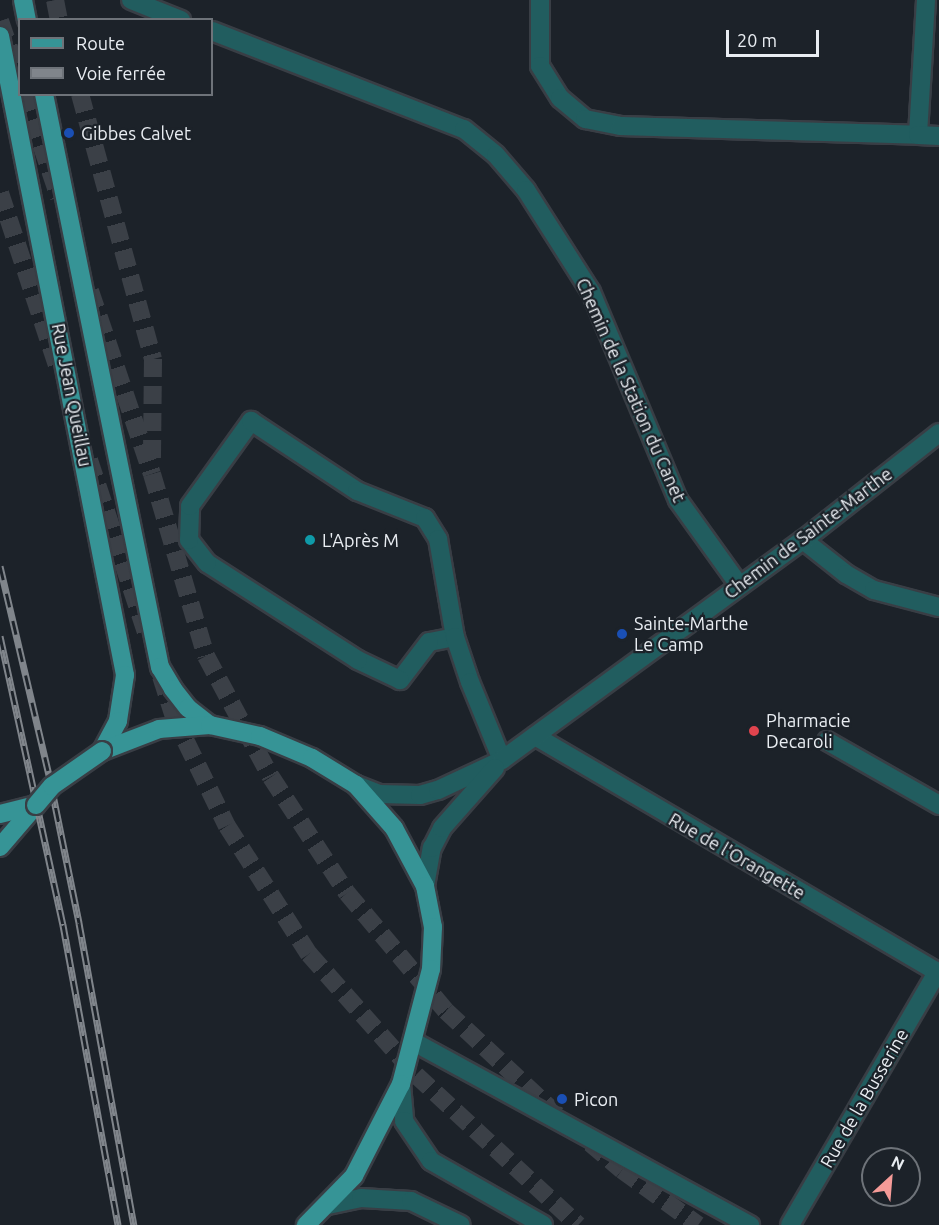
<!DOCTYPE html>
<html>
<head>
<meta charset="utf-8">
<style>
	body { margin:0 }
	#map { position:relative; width:939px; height:1225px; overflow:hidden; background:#1c2229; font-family:Ubuntu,sans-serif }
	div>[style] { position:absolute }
	.highway-tunnel>* { height:18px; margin-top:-9px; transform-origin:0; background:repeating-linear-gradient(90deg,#3b4047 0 18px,transparent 0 27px) }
	.roads { filter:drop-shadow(2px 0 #393e45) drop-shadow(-2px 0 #393e45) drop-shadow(0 2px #393e45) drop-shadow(0 -2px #393e45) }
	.minor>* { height:18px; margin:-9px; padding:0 9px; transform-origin:9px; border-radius:9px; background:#215d5f }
	.major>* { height:18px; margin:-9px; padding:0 9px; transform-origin:9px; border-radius:9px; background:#369496 }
	.rail>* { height:7px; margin-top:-3.5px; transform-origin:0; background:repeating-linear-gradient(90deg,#1c2229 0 14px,#80858b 0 28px); box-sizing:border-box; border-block:2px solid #80858b }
	.bridges { filter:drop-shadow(2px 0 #393e45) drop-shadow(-2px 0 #393e45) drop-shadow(0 2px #393e45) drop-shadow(0 -2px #393e45) }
	.major-bridge>* { height:18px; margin:-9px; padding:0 9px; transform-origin:9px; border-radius:9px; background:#369496 }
	.dots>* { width:16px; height:16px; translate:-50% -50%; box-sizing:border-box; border:3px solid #1c2229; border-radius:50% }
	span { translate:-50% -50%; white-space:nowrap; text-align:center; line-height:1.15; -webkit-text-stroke:4.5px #1c2229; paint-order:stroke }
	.poi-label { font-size:18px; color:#e9edf2 }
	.left { translate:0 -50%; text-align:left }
	.street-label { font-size:18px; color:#e9edf2 }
	.legend { position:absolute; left:18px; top:18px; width:195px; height:78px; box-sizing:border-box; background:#1c2229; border:2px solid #6e7379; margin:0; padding:8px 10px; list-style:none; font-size:18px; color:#e9edf2 }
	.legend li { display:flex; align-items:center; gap:12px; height:30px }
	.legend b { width:30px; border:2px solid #6e7379 }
	.north { position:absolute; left:861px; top:1147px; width:60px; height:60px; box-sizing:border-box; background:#1c2229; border:2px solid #6e7379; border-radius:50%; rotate:26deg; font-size:16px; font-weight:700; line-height:24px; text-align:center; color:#e9edf2 }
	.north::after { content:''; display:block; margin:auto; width:21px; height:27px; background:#f59b98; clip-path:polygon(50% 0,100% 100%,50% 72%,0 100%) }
	.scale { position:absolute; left:726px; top:30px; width:93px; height:27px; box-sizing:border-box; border:3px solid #e9edf2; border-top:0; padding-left:8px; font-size:18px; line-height:21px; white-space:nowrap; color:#e9edf2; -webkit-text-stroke:4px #1c2229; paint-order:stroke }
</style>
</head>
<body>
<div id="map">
	<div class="highway-tunnel">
		<div style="left:55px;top:0;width:20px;rotate:79deg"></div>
		<div style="left:0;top:21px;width:62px;rotate:71.3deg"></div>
		<div style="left:24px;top:94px;width:109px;rotate:71.2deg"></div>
		<div style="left:80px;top:94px;width:275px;rotate:74.6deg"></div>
		<div style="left:153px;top:359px;width:102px;rotate:90.6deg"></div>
		<div style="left:0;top:193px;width:188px;rotate:71.7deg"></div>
		<div style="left:90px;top:291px;width:193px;rotate:71.3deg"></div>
		<div style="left:152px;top:474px;width:190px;rotate:73.5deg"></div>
		<div style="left:206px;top:656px;width:137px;rotate:61.8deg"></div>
		<div style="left:271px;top:777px;width:139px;rotate:56.8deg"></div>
		<div style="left:347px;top:893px;width:154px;rotate:50deg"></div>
		<div style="left:446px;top:1011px;width:152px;rotate:43.1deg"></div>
		<div style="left:89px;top:460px;width:184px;rotate:71.7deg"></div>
		<div style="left:161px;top:676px;width:43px;rotate:72.4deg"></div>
		<div style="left:174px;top:717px;width:121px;rotate:64.1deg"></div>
		<div style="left:227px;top:826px;width:152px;rotate:57.4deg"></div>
		<div style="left:309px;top:954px;width:162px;rotate:48.5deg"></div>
		<div style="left:416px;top:1075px;width:221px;rotate:42.8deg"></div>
		<div style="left:590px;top:1143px;width:42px;rotate:40.2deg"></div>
		<div style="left:622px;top:1170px;width:94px;rotate:35.9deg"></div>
	</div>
	<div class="roads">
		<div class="minor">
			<div style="left:131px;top:0;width:54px;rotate:21.8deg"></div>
			<div style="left:540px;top:0;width:66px;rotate:90deg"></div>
			<div style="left:540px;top:66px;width:38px;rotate:58deg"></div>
			<div style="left:560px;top:98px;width:33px;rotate:40deg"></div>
			<div style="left:585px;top:119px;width:37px;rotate:11deg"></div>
			<div style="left:621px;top:126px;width:297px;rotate:1.7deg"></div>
			<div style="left:926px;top:0;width:135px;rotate:93.4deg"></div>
			<div style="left:918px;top:135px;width:21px;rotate:3deg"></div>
			<div style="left:212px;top:31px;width:270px;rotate:21.3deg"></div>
			<div style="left:464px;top:129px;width:41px;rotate:39.1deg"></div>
			<div style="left:496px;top:155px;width:46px;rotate:49.4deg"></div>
			<div style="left:526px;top:190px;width:121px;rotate:57.5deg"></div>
			<div style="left:591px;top:292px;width:225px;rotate:67.3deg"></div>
			<div style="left:678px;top:500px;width:105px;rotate:54.3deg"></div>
			<div style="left:803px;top:540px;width:55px;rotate:38.3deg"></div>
			<div style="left:846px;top:574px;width:32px;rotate:30deg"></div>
			<div style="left:874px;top:590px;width:67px;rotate:14.7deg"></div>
			<div style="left:455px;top:637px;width:26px;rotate:169deg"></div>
			<div style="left:429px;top:642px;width:48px;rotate:127.3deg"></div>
			<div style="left:400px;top:680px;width:47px;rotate:-154.5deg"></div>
			<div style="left:358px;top:660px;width:179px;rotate:-147.3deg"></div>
			<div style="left:207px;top:563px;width:29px;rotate:-128deg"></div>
			<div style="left:189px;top:540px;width:34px;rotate:-88deg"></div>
			<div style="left:190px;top:506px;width:105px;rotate:-54.3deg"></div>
			<div style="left:251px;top:421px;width:127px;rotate:33.4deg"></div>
			<div style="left:357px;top:491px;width:73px;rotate:21.7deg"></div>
			<div style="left:425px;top:518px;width:25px;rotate:58deg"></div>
			<div style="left:438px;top:539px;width:99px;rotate:80.2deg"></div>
			<div style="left:455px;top:637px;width:47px;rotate:71.6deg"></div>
			<div style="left:470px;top:682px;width:84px;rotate:67.7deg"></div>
			<div style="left:535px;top:736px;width:468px;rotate:30.4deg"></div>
			<div style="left:827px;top:741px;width:129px;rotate:29.7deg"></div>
			<div style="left:356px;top:785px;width:26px;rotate:21deg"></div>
			<div style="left:380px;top:794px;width:40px;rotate:1.4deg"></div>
			<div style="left:420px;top:795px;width:19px;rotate:-16deg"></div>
			<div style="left:438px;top:790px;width:71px;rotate:-25.1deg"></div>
			<div style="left:502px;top:760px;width:373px;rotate:-36.2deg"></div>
			<div style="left:803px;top:540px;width:173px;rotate:-38.2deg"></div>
			<div style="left:425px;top:886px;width:39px;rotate:-80deg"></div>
			<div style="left:432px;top:848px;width:22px;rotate:-63deg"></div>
			<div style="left:442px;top:828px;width:80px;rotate:-48.5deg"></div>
			<div style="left:414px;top:1042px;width:383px;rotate:28.6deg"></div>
			<div style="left:401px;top:1084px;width:37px;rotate:85deg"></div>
			<div style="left:404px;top:1121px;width:48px;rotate:56deg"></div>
			<div style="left:431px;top:1161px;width:129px;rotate:29.7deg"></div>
			<div style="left:328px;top:1205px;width:34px;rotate:-12deg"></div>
			<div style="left:361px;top:1198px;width:50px;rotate:3.4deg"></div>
			<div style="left:411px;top:1201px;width:55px;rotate:25.6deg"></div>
			<div style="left:790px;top:1225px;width:293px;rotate:-59.8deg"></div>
		</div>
		<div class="major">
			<div style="left:23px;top:0;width:20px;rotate:79deg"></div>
			<div style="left:0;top:36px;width:651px;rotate:78.93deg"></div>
			<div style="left:125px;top:675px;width:47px;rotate:98.7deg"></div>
			<div style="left:118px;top:721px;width:34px;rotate:118deg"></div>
			<div style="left:44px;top:94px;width:585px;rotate:78.56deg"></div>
			<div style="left:160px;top:667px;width:26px;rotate:59deg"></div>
			<div style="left:173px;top:689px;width:24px;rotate:52deg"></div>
			<div style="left:188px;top:708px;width:28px;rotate:38deg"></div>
			<div style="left:102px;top:751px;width:61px;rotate:-21.1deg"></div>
			<div style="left:159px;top:729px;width:51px;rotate:-4.5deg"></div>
			<div style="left:210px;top:725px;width:51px;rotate:12.4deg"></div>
			<div style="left:260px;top:736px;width:56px;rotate:22.9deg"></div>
			<div style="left:312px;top:758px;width:52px;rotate:31.5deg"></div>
			<div style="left:356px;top:785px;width:57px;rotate:48.5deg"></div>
			<div style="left:394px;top:828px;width:66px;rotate:61.9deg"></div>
			<div style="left:425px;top:886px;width:42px;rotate:79deg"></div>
			<div style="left:433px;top:927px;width:42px;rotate:92.7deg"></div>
			<div style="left:431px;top:969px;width:119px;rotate:104.6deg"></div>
			<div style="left:401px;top:1084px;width:103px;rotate:117.1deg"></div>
			<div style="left:354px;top:1176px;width:69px;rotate:134.4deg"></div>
			<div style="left:0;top:814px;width:37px;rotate:-14deg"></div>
			<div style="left:0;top:847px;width:55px;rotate:-49.4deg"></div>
		</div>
	</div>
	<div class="rail">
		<div style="left:0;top:566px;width:220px;rotate:76.8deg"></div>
		<div style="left:50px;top:780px;width:146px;rotate:78.5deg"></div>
		<div style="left:79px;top:923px;width:307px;rotate:79.7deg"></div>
		<div style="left:0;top:636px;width:296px;rotate:77.7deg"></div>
		<div style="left:63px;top:925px;width:305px;rotate:79.6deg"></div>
	</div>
	<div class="bridges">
		<div class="major-bridge">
			<div style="left:36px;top:805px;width:25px;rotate:-50deg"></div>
			<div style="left:52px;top:786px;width:61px;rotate:-35deg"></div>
		</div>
	</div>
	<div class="dots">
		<div style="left:69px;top:133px;background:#1a4fb4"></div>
		<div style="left:310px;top:540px;background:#0f9aa8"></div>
		<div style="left:622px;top:634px;background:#1a4fb4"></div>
		<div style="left:754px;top:731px;background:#e0444e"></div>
		<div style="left:562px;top:1099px;background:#1a4fb4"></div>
	</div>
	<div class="poi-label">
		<span class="left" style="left:81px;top:133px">Gibbes Calvet</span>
		<span class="left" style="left:322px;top:540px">L'Après M</span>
		<span class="left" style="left:634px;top:634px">Sainte-Marthe<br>Le Camp</span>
		<span class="left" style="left:766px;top:731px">Pharmacie<br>Decaroli</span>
		<span class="left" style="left:574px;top:1099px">Picon</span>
	</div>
	<div class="street-label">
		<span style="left:631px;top:390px;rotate:66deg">Chemin de la Station du Canet</span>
		<span style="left:72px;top:395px;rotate:79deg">Rue Jean Queillau</span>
		<span style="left:808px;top:533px;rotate:-37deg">Chemin de Sainte-Marthe</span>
		<span style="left:737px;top:856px;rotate:30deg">Rue de l'Orangette</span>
		<span style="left:864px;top:1098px;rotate:-60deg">Rue de la Busserine</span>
	</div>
	<ul class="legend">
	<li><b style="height:8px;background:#369496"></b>Route</li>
	<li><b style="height:8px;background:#80858b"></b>Voie ferrée</li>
	</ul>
	<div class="north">N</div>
	<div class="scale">20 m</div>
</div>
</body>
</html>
